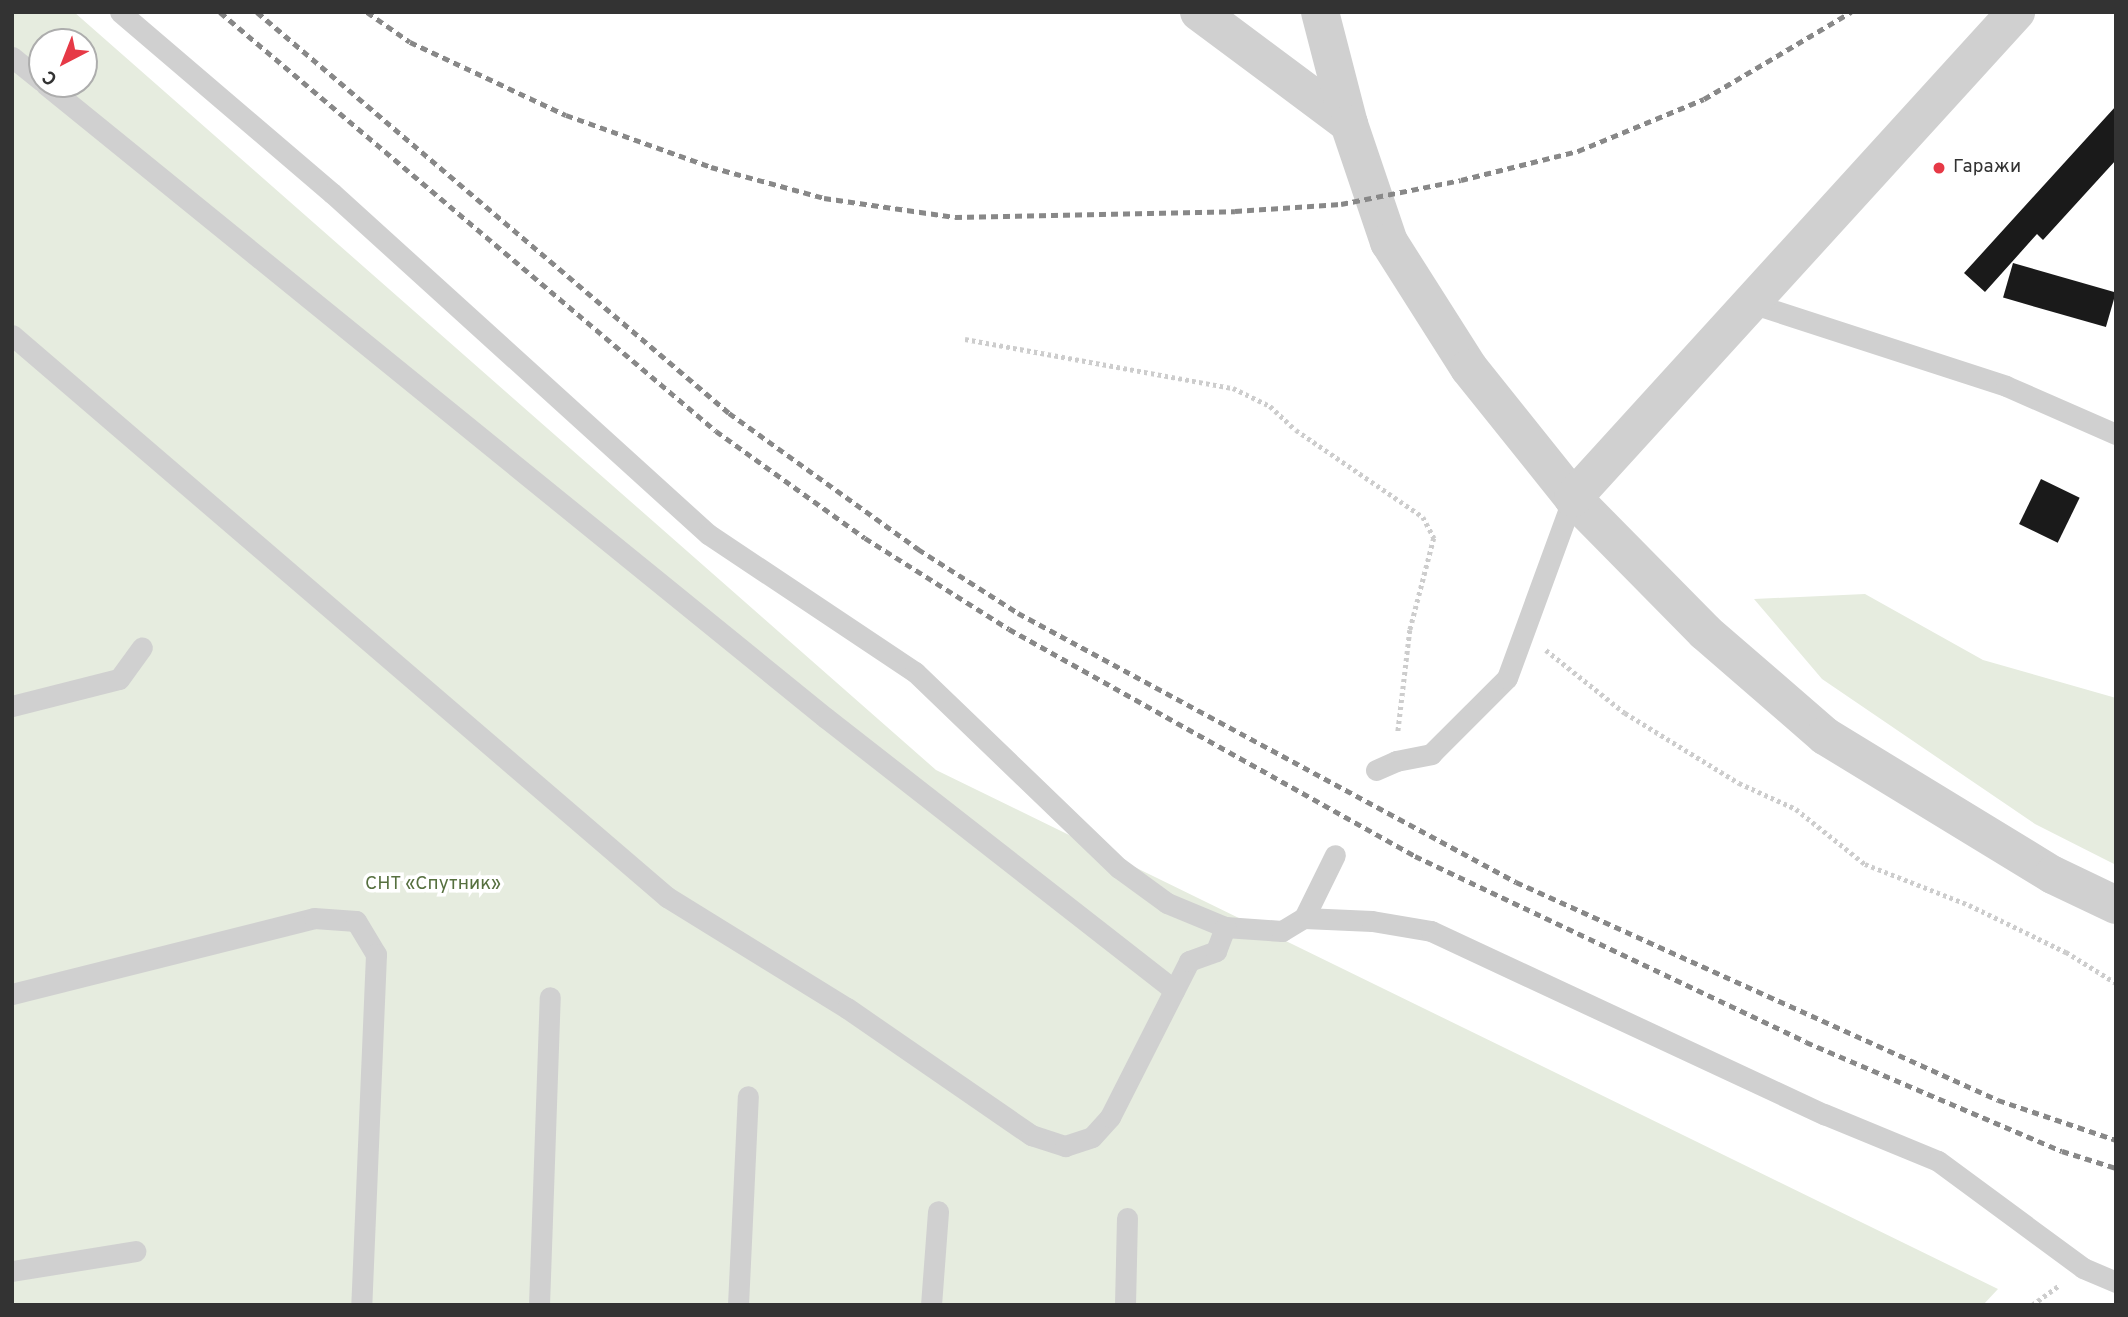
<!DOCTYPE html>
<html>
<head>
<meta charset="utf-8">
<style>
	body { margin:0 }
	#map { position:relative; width:2128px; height:1317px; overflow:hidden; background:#fff; font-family:Overpass,sans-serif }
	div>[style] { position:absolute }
	.green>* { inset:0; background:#e6ecdf }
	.building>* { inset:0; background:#1a1a1a; transform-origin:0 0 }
	.path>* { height:4.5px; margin-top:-2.25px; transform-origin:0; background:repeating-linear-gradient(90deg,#cdcdcd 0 3.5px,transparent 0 7px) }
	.service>* { height:21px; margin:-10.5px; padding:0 10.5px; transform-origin:10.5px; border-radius:10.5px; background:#d0d0d0 }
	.minor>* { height:38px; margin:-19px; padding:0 19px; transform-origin:19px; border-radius:19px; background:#d0d0d0 }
	.tertiary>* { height:38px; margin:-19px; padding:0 19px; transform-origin:19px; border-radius:19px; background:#d0d0d0 }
	.rail>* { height:5px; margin-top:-2.5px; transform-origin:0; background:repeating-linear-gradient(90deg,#888 0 7px,transparent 0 12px) }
	.dots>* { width:19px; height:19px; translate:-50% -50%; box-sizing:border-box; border:4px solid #fff; border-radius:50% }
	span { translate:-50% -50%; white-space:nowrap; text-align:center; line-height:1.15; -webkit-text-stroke:7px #fff; paint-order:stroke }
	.poi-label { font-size:19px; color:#333 }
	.left { translate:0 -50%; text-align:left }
	.park-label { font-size:19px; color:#56703f }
	.frame { position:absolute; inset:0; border:14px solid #333; pointer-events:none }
	.north { position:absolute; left:28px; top:28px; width:70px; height:70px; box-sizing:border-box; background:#fff; border:2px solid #adadad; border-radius:50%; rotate:222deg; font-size:19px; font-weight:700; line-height:28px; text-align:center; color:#333 }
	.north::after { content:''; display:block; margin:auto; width:24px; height:32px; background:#e63946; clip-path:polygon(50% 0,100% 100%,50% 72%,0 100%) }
</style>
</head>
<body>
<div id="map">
	<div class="green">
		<div style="clip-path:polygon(evenodd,12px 12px,74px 12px,936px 770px,1998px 1289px,1983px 1305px,12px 1305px,12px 12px,42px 42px,84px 42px,84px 84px,42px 84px,42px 42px)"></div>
		<div style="clip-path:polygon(1865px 594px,1983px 660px,2116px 698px,2116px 865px,2035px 824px,1822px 679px,1754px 599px)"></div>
	</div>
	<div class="building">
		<div style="clip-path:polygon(2116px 106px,2116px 160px,2043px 240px,2037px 234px,1985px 292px,1964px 273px)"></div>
		<div style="left:2013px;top:263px;width:107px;height:36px;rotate:16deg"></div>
		<div style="left:2041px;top:479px;width:43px;height:50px;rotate:26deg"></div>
	</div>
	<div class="path">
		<div style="left:965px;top:339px;width:272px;rotate:10.4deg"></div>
		<div style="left:1233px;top:388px;width:41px;rotate:25.9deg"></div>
		<div style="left:1270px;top:406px;width:35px;rotate:43deg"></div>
		<div style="left:1296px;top:430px;width:154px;rotate:34.4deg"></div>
		<div style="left:1423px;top:517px;width:24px;rotate:62deg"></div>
		<div style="left:1434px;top:538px;width:95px;rotate:104.6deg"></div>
		<div style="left:1410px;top:630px;width:103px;rotate:96.7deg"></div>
		<div style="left:1546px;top:650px;width:101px;rotate:38.6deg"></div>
		<div style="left:1625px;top:713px;width:134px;rotate:31.6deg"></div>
		<div style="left:1739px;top:783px;width:63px;rotate:24.5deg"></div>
		<div style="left:1796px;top:809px;width:88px;rotate:38.6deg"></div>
		<div style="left:1865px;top:864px;width:112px;rotate:21.5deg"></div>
		<div style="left:1969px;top:905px;width:108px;rotate:25.9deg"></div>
		<div style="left:2066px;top:952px;width:59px;rotate:31.8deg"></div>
		<div style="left:2032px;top:1305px;width:34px;rotate:-36deg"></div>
	</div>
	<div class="service">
		<div style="left:120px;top:12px;width:279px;rotate:40.5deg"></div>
		<div style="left:332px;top:193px;width:508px;rotate:42.21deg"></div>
		<div style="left:708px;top:534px;width:249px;rotate:33.7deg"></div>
		<div style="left:915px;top:672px;width:283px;rotate:43.9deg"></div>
		<div style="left:1119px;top:868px;width:59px;rotate:36.1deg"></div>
		<div style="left:1167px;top:903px;width:63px;rotate:22.5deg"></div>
		<div style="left:1225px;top:927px;width:57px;rotate:4deg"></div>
		<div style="left:1282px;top:931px;width:26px;rotate:-31deg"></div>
		<div style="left:1304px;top:918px;width:68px;rotate:2.5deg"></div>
		<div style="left:1372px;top:921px;width:60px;rotate:9.6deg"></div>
		<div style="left:1431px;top:931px;width:434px;rotate:25deg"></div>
		<div style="left:1824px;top:1114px;width:123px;rotate:22.4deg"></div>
		<div style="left:1938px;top:1161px;width:180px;rotate:36.4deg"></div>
		<div style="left:2083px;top:1268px;width:36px;rotate:23deg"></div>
		<div style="left:12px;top:57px;width:38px;rotate:39deg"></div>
		<div style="left:45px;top:84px;width:1006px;rotate:39.07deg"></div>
		<div style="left:826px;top:718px;width:442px;rotate:38deg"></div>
		<div style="left:1751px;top:303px;width:268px;rotate:18deg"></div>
		<div style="left:2006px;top:386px;width:120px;rotate:23.6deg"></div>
		<div style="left:12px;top:335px;width:863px;rotate:40.63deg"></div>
		<div style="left:667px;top:897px;width:211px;rotate:31.7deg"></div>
		<div style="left:847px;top:1008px;width:224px;rotate:34.6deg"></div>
		<div style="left:1031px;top:1135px;width:36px;rotate:18deg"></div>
		<div style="left:1065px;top:1146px;width:28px;rotate:-18deg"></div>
		<div style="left:1092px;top:1137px;width:27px;rotate:-48deg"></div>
		<div style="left:1110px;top:1117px;width:175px;rotate:-63.1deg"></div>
		<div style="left:1189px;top:961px;width:29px;rotate:-20deg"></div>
		<div style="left:1216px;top:951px;width:26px;rotate:-69deg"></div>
		<div style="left:12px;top:706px;width:110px;rotate:-14.2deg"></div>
		<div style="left:119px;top:679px;width:39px;rotate:-54deg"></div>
		<div style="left:1376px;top:770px;width:22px;rotate:-24deg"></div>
		<div style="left:1396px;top:761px;width:36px;rotate:-11deg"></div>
		<div style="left:1431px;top:754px;width:107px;rotate:-45deg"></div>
		<div style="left:1507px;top:678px;width:192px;rotate:-69.9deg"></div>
		<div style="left:1304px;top:918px;width:70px;rotate:-63.8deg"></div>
		<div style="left:12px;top:994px;width:311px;rotate:-14.1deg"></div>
		<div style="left:314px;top:918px;width:42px;rotate:4.1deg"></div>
		<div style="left:356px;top:921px;width:39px;rotate:59deg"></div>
		<div style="left:376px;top:954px;width:351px;rotate:92.4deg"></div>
		<div style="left:12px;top:1271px;width:125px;rotate:-9.2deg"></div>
		<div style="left:539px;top:1305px;width:308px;rotate:-88deg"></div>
		<div style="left:738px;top:1305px;width:209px;rotate:-87.3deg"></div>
		<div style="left:931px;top:1305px;width:94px;rotate:-85.7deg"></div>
		<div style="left:1125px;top:1305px;width:87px;rotate:-88.7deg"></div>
	</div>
	<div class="minor">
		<div style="left:1199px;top:12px;width:187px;rotate:36.7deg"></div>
	</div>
	<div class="tertiary">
		<div style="left:1320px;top:12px;width:116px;rotate:75.5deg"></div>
		<div style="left:1349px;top:124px;width:125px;rotate:71.3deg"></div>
		<div style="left:1389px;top:242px;width:149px;rotate:57.6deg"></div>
		<div style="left:1469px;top:368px;width:166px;rotate:51.3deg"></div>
		<div style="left:1573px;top:498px;width:188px;rotate:45.4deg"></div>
		<div style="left:1705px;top:632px;width:159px;rotate:40.9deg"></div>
		<div style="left:1825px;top:736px;width:267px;rotate:31.4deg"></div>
		<div style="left:2053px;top:875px;width:70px;rotate:25.5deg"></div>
		<div style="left:1573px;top:498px;width:658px;rotate:-47.65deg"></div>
	</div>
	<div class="rail">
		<div style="left:220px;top:12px;width:649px;rotate:40.19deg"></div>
		<div style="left:716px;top:431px;width:183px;rotate:35.7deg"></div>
		<div style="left:865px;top:538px;width:170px;rotate:32.3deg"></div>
		<div style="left:1009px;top:629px;width:465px;rotate:29.2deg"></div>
		<div style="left:1415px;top:856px;width:433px;rotate:25.4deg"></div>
		<div style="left:1806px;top:1042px;width:278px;rotate:23.1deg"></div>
		<div style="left:2062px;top:1151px;width:57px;rotate:17.5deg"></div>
		<div style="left:257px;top:12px;width:619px;rotate:40.35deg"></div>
		<div style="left:729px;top:413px;width:233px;rotate:35.7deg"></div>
		<div style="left:918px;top:549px;width:119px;rotate:32.6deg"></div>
		<div style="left:1018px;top:613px;width:566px;rotate:28.38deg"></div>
		<div style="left:1516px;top:882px;width:529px;rotate:24.34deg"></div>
		<div style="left:1998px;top:1100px;width:125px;rotate:18.7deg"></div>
		<div style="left:367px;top:12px;width:52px;rotate:34.9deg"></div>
		<div style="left:410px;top:42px;width:172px;rotate:25.1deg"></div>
		<div style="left:566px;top:115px;width:154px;rotate:19.7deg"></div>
		<div style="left:711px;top:167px;width:117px;rotate:15.3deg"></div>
		<div style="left:824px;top:198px;width:132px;rotate:8.3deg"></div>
		<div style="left:955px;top:217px;width:280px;rotate:-1.2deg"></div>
		<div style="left:1235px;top:211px;width:106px;rotate:-3.8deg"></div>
		<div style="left:1341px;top:204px;width:122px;rotate:-11.3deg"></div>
		<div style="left:1461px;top:180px;width:121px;rotate:-13.9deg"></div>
		<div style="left:1578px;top:151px;width:136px;rotate:-22.4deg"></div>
		<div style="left:1704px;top:99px;width:171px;rotate:-30.6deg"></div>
	</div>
	<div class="dots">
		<div style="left:1939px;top:168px;background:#e63946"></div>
	</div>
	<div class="poi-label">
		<span class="left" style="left:1953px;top:168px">Гаражи</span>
	</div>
	<div class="park-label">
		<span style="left:433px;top:885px">СНТ «Спутник»</span>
	</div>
	<div class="frame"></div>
	<div class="north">С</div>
</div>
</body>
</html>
